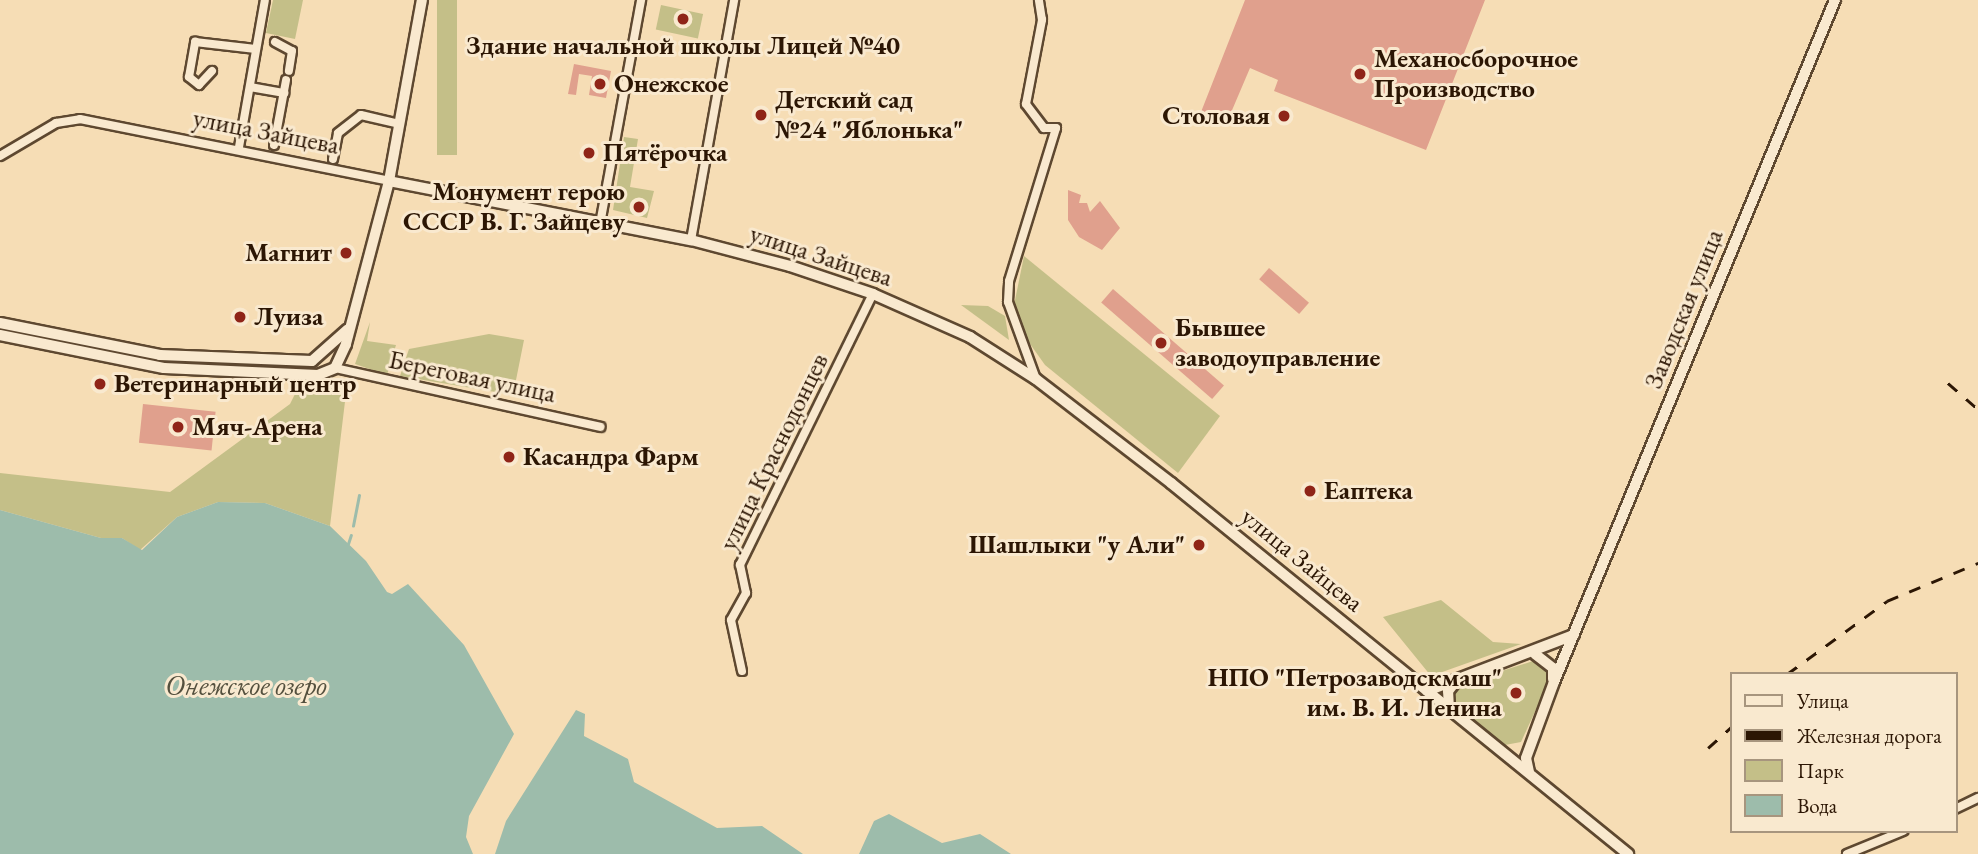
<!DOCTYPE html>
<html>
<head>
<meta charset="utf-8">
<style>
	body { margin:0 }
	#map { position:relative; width:1978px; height:854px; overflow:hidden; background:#f6ddb5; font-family:"EB Garamond",serif }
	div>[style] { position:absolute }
	.green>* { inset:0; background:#c4bf88; transform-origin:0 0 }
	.water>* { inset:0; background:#9dbcab }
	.stream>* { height:2.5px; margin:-1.25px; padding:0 1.25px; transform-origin:1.25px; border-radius:1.25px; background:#9dbcab }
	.building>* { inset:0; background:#e0a08d; transform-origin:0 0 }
	.roads { filter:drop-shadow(2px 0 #5e4830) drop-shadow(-2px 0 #5e4830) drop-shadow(0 2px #5e4830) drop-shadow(0 -2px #5e4830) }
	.street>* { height:8px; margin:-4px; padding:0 4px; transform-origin:4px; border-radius:4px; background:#f9e9cf }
	.secondary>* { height:10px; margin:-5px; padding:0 5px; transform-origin:5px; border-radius:5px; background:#f9e9cf }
	.rail>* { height:2.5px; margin-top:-1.25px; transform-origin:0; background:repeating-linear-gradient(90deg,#2c1604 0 12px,transparent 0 24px) }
	.dots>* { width:19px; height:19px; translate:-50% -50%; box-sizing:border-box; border:4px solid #f9e9cf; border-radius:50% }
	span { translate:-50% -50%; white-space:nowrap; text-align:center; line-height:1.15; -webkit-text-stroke:6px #f9e9cf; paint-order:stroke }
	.poi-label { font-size:26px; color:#2c1604; font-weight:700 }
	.left { translate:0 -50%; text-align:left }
	.right { translate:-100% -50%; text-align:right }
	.street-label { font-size:26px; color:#2c1604 }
	.water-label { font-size:28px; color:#54503e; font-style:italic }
	.legend { position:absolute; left:1730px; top:672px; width:228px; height:161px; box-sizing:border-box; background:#f9e9cf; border:2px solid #a7957e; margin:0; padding:9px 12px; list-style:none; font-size:21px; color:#2c1604 }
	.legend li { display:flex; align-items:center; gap:14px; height:35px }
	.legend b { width:35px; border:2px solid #a7957e }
</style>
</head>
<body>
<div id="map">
	<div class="green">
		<div style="clip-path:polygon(273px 0,303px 0,295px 39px,266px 33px)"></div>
		<div style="left:437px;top:0;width:20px;height:155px"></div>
		<div style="left:661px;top:5px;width:43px;height:25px;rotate:12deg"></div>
		<div style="clip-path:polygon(624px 137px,638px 139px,630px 187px,654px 191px,647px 218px,613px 210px)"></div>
		<div style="clip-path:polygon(1024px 256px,1220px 416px,1178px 473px,1045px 365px,1023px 334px,1014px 305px)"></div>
		<div style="clip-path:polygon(961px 305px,988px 306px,1005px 316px,1009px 340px)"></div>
		<div style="clip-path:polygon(370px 322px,367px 341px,396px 345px,387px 375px,355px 364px)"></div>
		<div style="clip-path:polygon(489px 334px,524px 340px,513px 395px,400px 376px,409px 349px)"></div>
		<div style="clip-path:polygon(301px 382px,347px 385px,330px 526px,265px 503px,218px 502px,177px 517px,140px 550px,122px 538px,101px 538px,0 510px,0 473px,170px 492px,290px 404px)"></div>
		<div style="clip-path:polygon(1441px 600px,1493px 642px,1521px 644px,1431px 676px,1383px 617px)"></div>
		<div style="clip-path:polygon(1533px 661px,1543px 664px,1549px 681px,1521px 742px,1505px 745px,1455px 704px,1453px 694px,1461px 684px)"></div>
	</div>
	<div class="water">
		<div style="clip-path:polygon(218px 502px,265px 503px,330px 526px,366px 561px,387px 592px,392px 594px,408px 584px,464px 645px,514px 734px,469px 816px,466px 837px,473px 854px,0 854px,0 510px,101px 538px,122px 538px,142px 550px,177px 517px)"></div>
		<div style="clip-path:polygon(576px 710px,585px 714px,584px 736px,628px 759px,634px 782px,717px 828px,762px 826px,803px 854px,495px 854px,506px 821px)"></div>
		<div style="clip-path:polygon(889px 814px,942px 843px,980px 834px,1011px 854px,859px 854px,874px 821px)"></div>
	</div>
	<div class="stream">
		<div style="left:353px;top:526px;width:31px;rotate:-79deg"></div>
		<div style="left:348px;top:544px;width:9px;rotate:-72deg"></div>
	</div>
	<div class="building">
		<div style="clip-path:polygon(1245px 0,1485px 0,1426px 150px,1274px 91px,1278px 80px,1250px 68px,1227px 122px,1201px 112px)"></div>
		<div style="clip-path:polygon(574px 64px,611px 71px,606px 98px,589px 95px,592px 76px,579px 74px,576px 95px,568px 94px)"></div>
		<div style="clip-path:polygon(1068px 190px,1081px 195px,1079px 203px,1087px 203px,1090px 212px,1100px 201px,1120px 228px,1102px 250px,1079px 237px,1068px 220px)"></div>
		<div style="left:1269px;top:268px;width:53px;height:15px;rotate:41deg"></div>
		<div style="left:1113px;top:289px;width:147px;height:18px;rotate:41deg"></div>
		<div style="left:143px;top:404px;width:73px;height:39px;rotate:6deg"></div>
	</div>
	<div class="roads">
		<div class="street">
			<div style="left:275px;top:42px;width:19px;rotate:28deg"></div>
			<div style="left:292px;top:51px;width:20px;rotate:99deg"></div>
			<div style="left:212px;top:71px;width:19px;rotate:133deg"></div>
			<div style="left:199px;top:85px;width:13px;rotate:-141deg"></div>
			<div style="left:189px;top:77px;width:36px;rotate:-80deg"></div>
			<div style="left:195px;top:42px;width:61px;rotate:6.5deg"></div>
			<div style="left:250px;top:87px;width:35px;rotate:10deg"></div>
			<div style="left:274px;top:145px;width:66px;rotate:-79.5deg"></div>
			<div style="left:239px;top:147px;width:149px;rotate:-80deg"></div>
			<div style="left:0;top:156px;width:65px;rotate:-30.5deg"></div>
			<div style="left:56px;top:123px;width:24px;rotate:-9deg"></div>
			<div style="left:80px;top:119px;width:315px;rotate:11.3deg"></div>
			<div style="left:333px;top:159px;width:26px;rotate:-79deg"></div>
			<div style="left:338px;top:133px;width:29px;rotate:-38deg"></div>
			<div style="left:361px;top:115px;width:39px;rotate:13deg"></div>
			<div style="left:600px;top:224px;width:228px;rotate:-79.6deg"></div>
			<div style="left:691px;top:240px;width:244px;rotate:-79.8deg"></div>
			<div style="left:335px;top:368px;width:272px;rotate:12.5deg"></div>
			<div style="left:1036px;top:379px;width:82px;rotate:-110deg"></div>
			<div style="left:1008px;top:302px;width:21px;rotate:-87deg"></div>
			<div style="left:1009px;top:281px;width:160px;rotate:-72.9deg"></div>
			<div style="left:1056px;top:128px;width:12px;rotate:180deg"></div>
			<div style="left:1044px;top:128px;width:30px;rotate:-127deg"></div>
			<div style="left:1026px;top:104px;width:86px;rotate:-79.2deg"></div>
			<div style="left:1042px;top:20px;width:20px;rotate:-99deg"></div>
			<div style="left:742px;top:671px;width:52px;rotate:-102.2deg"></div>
			<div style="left:731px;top:620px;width:31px;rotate:-61deg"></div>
			<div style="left:746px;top:593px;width:29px;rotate:-102deg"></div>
			<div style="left:740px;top:565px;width:302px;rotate:-63.9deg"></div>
			<div style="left:1955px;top:809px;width:25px;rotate:-26deg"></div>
			<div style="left:1847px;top:854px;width:61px;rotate:-22.3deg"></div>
		</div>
		<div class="secondary">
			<div style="left:389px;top:181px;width:308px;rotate:11.1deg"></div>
			<div style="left:691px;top:240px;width:102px;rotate:14.7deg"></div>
			<div style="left:790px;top:266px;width:88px;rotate:18.6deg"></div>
			<div style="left:873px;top:294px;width:106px;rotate:23.9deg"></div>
			<div style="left:970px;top:337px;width:78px;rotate:32.5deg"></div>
			<div style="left:1036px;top:379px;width:170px;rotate:37.6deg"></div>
			<div style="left:1171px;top:483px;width:589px;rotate:39.07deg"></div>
			<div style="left:0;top:323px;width:163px;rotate:11.3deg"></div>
			<div style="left:160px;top:355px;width:152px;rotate:2.3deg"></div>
			<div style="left:312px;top:361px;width:47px;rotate:-41.5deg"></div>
			<div style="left:0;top:335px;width:167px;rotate:11.4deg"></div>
			<div style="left:164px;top:368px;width:154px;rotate:2.6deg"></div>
			<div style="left:318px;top:375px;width:18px;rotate:-22deg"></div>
			<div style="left:335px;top:368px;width:26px;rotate:-65deg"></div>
			<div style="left:346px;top:344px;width:169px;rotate:-75.2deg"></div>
			<div style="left:389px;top:181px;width:184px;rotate:-79.7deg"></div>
			<div style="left:1535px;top:654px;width:23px;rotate:38deg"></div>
			<div style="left:1553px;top:668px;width:11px;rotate:90deg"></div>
			<div style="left:1427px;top:691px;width:157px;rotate:-20.9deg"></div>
			<div style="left:1449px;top:709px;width:18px;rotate:-93deg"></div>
			<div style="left:1448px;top:691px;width:14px;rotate:-51deg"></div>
			<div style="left:1529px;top:772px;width:14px;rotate:-102deg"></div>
			<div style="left:1526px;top:758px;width:81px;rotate:-69.8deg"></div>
			<div style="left:1554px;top:682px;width:738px;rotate:-67.61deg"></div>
		</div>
	</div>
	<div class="rail">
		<div style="left:1948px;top:383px;width:40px;rotate:41deg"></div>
		<div style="left:1787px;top:674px;width:124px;rotate:-36.1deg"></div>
		<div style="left:1887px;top:601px;width:99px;rotate:-22.7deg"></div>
		<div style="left:1708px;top:748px;width:31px;rotate:-42deg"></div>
	</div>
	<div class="dots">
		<div style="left:683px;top:19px;background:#8f2418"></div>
		<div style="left:1360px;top:74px;background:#8f2418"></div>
		<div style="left:600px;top:84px;background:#8f2418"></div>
		<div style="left:761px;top:115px;background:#8f2418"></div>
		<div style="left:1284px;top:116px;background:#8f2418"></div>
		<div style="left:589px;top:153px;background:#8f2418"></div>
		<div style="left:639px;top:207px;background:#8f2418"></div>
		<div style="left:346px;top:253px;background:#8f2418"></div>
		<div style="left:240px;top:317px;background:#8f2418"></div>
		<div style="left:1161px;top:343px;background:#8f2418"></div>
		<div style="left:100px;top:384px;background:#8f2418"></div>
		<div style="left:178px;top:427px;background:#8f2418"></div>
		<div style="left:509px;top:457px;background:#8f2418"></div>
		<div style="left:1310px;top:491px;background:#8f2418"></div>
		<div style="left:1199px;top:545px;background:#8f2418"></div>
		<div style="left:1516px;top:693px;background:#8f2418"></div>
	</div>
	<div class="poi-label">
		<span style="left:683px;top:46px">Здание начальной школы Лицей №40</span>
		<span class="left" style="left:1374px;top:74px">Механосборочное<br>Производство</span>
		<span class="left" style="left:614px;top:84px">Онежское</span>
		<span class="left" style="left:775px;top:115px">Детский сад<br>№24 "Яблонька"</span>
		<span class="right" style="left:1270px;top:116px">Столовая</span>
		<span class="left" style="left:603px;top:153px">Пятёрочка</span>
		<span class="right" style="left:625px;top:207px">Монумент герою<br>СССР В. Г. Зайцеву</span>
		<span class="right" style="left:332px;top:253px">Магнит</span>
		<span class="left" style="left:254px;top:317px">Луиза</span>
		<span class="left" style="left:1175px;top:343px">Бывшее<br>заводоуправление</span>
		<span class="left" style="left:114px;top:384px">Ветеринарный центр</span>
		<span class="left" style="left:192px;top:427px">Мяч-Арена</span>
		<span class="left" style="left:523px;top:457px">Касандра Фарм</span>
		<span class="left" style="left:1324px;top:491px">Еаптека</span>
		<span class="right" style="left:1185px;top:545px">Шашлыки "у Али"</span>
		<span class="right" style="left:1502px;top:693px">НПО "Петрозаводскмаш"<br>им. В. И. Ленина</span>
	</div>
	<div class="street-label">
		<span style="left:266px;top:132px;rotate:11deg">улица Зайцева</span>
		<span style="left:821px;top:256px;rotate:18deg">улица Зайцева</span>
		<span style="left:1684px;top:309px;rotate:-68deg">Заводская улица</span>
		<span style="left:472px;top:377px;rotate:12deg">Береговая улица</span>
		<span style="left:774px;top:452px;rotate:-64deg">улица Краснодонцев</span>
		<span style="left:1302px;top:560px;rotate:39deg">улица Зайцева</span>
	</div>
	<div class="water-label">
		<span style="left:246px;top:685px">Онежское озеро</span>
	</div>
	<ul class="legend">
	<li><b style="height:9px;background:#f9e9cf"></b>Улица</li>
	<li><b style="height:9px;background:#2c1604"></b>Железная дорога</li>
	<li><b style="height:19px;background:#c4bf88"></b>Парк</li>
	<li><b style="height:19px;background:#9dbcab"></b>Вода</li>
	</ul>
</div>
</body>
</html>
